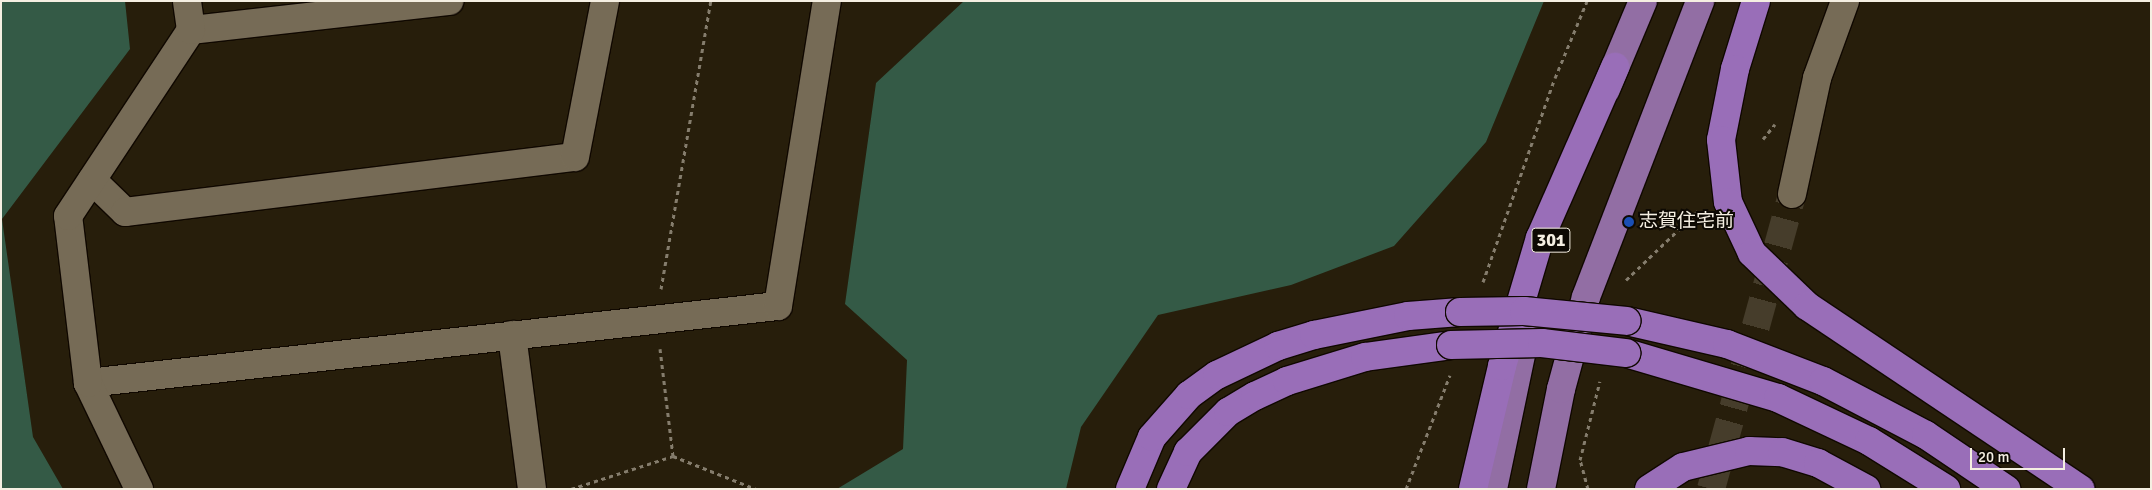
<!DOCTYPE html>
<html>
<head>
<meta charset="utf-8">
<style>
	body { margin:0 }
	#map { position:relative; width:2152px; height:490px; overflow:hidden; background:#271e0b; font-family:Signika,"Noto Sans JP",sans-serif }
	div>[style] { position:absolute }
	.forest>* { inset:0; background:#345a46 }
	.minor-tunnel>* { height:28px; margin-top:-14px; transform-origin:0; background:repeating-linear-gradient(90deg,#463d2b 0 28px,transparent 0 42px) }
	.path>* { height:3px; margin-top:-1.5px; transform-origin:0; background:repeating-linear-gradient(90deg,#857d6d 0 4px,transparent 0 8px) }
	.roads { filter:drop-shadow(1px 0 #100800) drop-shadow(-1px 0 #100800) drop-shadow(0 1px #100800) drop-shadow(0 -1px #100800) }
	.minor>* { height:28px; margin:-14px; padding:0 14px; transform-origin:14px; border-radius:14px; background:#766b56 }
	.trunk>* { height:28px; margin:-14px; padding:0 14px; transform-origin:14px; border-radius:14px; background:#926ea4 }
	.motorway>* { height:28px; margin:-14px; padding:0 14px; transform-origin:14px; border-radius:14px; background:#996eb8 }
	.bridges { filter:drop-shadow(1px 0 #100800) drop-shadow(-1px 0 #100800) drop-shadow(0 1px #100800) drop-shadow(0 -1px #100800) }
	.motorway-bridge>* { height:28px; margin:-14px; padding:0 14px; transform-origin:14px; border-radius:14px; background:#996eb8 }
	.dots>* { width:14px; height:14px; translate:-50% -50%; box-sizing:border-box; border:2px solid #0d0903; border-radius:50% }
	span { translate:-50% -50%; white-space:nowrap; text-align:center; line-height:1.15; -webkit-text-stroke:4px #0d0903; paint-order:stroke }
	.shield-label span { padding:1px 4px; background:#0d0903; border:1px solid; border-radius:4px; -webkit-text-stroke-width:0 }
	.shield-label { font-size:18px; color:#f5efe2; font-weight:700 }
	.poi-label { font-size:19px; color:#f5efe2 }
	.left { translate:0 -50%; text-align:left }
	.frame { position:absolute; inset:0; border:2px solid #f5efe2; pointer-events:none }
	.scale { position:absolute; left:1970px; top:448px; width:95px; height:22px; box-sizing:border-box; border:2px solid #f5efe2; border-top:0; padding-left:6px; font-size:15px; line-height:18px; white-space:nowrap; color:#f5efe2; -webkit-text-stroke:4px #0d0903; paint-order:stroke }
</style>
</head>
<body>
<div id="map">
	<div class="forest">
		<div style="clip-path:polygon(1px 1px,125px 1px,130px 49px,2px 219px,33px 437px,63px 489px,1px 489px)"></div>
		<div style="clip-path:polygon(964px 1px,1544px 1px,1486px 142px,1394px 246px,1291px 285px,1158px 315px,1081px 427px,1066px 489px,837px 489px,903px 449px,907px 360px,845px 304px,876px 83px)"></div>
	</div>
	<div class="minor-tunnel">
		<div style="left:1711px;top:489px;width:306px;rotate:-74.6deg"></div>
	</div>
	<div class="path">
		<div style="left:1763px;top:139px;width:19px;rotate:-51deg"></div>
		<div style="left:1626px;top:280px;width:101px;rotate:-43.8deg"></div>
		<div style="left:1483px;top:282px;width:216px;rotate:-70.6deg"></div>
		<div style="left:1555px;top:78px;width:83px;rotate:-67.4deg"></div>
		<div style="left:661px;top:289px;width:292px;rotate:-80.2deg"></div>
		<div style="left:673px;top:456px;width:89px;rotate:21.7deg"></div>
		<div style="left:571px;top:489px;width:107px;rotate:-17.9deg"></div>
		<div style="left:673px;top:456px;width:108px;rotate:-96.9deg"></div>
		<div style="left:1406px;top:489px;width:122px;rotate:-68.9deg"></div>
		<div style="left:1588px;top:489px;width:30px;rotate:-105deg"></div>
		<div style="left:1580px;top:460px;width:81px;rotate:-75.8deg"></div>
	</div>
	<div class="roads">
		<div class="minor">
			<div style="left:191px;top:30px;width:260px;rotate:-6.4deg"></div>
			<div style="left:92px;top:180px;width:46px;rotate:44.1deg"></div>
			<div style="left:125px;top:212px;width:453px;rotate:-7deg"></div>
			<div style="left:575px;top:157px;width:159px;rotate:-79.1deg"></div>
			<div style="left:1792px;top:194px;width:119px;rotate:-77.8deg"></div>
			<div style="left:1817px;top:78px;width:82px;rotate:-70deg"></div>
			<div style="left:512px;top:335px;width:155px;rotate:82.6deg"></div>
			<div style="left:88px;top:383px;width:694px;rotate:-6.37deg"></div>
			<div style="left:778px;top:306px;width:309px;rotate:-80.9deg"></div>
			<div style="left:139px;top:489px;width:118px;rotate:-115.7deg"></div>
			<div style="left:88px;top:383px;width:168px;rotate:-96.8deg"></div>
			<div style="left:68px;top:216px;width:223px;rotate:-56.5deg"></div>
			<div style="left:191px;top:30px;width:29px;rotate:-98deg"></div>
		</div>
		<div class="trunk">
			<div style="left:1606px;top:89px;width:95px;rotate:-67.2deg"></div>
			<div style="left:1493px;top:489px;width:171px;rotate:-78.2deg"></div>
			<div style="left:1541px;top:489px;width:102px;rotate:-78.7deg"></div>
			<div style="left:1561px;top:389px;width:95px;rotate:-74.8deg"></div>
			<div style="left:1586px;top:297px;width:317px;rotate:-68.9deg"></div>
		</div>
		<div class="motorway">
			<div style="left:1756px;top:1px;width:71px;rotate:107.2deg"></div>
			<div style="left:1735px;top:69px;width:72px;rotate:101.2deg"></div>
			<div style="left:1721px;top:140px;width:62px;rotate:83.6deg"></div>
			<div style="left:1728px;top:202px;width:56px;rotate:64.8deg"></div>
			<div style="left:1752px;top:253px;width:76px;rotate:43.9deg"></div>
			<div style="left:1807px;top:306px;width:329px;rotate:33.8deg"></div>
			<div style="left:1627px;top:321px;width:103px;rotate:13deg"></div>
			<div style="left:1727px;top:344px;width:103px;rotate:21.1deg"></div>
			<div style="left:1823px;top:381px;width:116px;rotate:27.7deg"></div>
			<div style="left:1926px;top:435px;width:97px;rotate:34deg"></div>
			<div style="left:1626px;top:353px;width:159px;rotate:16.5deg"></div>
			<div style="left:1778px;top:398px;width:101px;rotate:25.3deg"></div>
			<div style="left:1869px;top:441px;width:91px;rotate:31.9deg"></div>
			<div style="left:1130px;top:489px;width:56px;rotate:-67.1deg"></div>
			<div style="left:1152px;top:437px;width:56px;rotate:-48.6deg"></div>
			<div style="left:1189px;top:395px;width:34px;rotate:-36deg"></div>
			<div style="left:1217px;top:375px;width:68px;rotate:-25.4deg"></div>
			<div style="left:1278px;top:346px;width:38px;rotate:-17deg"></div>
			<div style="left:1314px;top:335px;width:96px;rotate:-11.4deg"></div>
			<div style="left:1408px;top:316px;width:52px;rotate:-4.4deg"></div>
			<div style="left:1171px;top:489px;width:41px;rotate:-65.3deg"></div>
			<div style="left:1188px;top:452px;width:57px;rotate:-45deg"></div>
			<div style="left:1228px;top:412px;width:31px;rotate:-31deg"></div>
			<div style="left:1255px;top:396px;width:35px;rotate:-25deg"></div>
			<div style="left:1287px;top:381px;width:82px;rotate:-17.1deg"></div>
			<div style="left:1365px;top:357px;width:87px;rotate:-7.9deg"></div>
			<div style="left:1473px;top:489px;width:126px;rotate:-76.7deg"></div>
			<div style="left:1502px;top:366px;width:134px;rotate:-73.5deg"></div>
			<div style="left:1540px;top:238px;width:187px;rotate:-66.3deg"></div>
			<div style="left:1649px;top:489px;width:40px;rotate:-32.9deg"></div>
			<div style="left:1683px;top:467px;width:68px;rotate:-13.6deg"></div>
			<div style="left:1749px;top:451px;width:33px;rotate:2deg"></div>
			<div style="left:1782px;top:452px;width:38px;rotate:17deg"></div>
			<div style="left:1818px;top:463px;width:55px;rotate:28.4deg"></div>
		</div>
	</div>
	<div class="bridges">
		<div class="motorway-bridge">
			<div style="left:1460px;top:312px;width:64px;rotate:-0.9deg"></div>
			<div style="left:1524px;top:311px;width:103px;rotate:5.5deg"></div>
			<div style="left:1451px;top:345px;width:91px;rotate:-1.3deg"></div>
			<div style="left:1542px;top:343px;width:85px;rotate:6.8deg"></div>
		</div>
	</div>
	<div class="dots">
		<div style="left:1629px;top:222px;background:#1a4fb4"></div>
	</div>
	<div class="shield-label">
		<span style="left:1551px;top:240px">301</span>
	</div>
	<div class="poi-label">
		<span class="left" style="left:1639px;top:222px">志賀住宅前</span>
	</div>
	<div class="frame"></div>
	<div class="scale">20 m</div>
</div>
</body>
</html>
